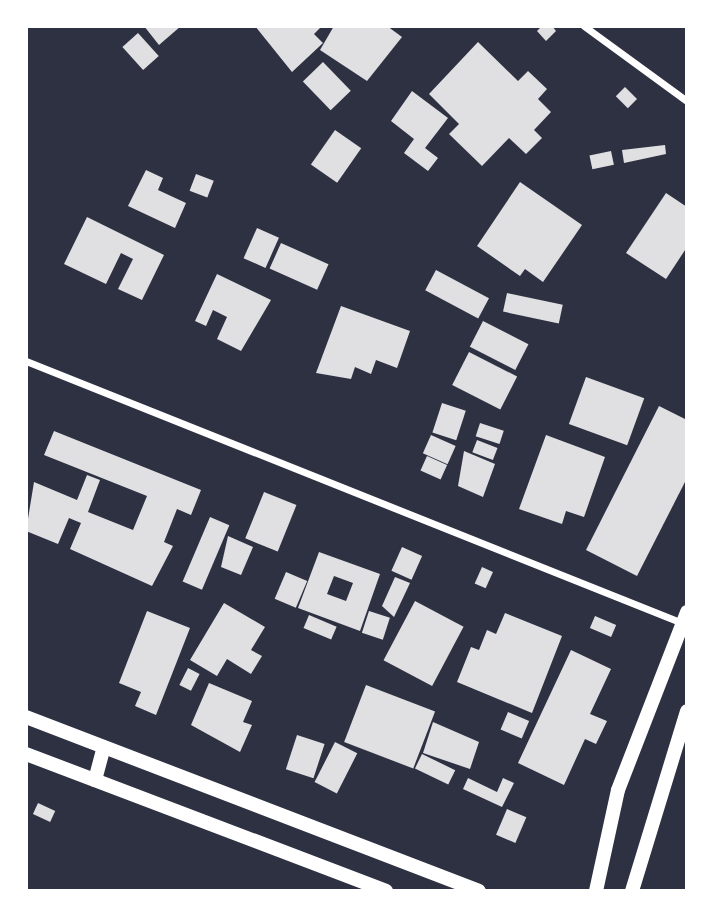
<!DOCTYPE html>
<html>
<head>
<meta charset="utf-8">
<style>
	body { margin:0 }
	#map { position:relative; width:713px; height:917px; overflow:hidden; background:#2d3142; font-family:Ubuntu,sans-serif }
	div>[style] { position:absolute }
	.building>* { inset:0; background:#e0e0e3; transform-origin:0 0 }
	.minor>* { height:7px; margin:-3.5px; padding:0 3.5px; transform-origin:3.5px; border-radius:3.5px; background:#fff }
	.secondary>* { height:14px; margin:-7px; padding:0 7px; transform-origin:7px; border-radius:7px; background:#fff }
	span { translate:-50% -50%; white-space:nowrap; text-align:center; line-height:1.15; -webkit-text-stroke:7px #fff; paint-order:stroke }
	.frame { position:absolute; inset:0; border:28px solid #fff; pointer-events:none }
</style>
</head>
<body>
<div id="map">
	<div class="building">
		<div style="clip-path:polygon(144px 26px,181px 26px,159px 45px)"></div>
		<div style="clip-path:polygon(255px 26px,322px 26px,314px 34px,323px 43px,292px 72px)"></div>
		<div style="clip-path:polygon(334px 26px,387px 26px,402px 37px,367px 81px,320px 50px)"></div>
		<div style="clip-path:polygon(542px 26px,552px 26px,556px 31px,546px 41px,537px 31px)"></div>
		<div style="left:138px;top:33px;width:31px;height:21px;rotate:48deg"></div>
		<div style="clip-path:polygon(478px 42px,518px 81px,528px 71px,547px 89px,538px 99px,551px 112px,534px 130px,542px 138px,526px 154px,509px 138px,482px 166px,449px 134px,459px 124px,429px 94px)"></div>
		<div style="left:323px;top:62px;width:40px;height:28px;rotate:46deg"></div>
		<div style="left:625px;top:87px;width:17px;height:13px;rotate:45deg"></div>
		<div style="clip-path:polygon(412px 91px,448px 118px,425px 148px,438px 158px,428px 171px,404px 153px,414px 139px,391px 121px)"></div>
		<div style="left:335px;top:130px;width:32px;height:42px;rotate:35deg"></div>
		<div style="clip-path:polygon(665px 145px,666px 154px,624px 163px,622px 150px)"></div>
		<div style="left:611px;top:151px;width:14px;height:22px;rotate:78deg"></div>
		<div style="clip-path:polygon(146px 170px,163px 178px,158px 190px,186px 203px,175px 228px,128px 206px)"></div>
		<div style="left:196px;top:174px;width:19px;height:18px;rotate:21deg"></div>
		<div style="clip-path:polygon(520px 182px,582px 225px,543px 282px,525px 269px,520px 276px,477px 246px)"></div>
		<div style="clip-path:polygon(666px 193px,687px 207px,687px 247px,666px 279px,626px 253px)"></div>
		<div style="clip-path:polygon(87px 217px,164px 255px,142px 300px,118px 289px,133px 259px,121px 253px,106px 284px,64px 264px)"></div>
		<div style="left:257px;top:228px;width:24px;height:33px;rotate:24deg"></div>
		<div style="left:281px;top:243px;width:52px;height:28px;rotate:24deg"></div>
		<div style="left:436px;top:270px;width:60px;height:23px;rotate:28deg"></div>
		<div style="clip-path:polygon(217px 274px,271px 300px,241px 351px,217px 339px,227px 317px,213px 310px,206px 326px,195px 321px)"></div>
		<div style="left:507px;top:293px;width:57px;height:19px;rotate:12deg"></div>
		<div style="clip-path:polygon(341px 306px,410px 331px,397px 368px,376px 360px,371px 374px,355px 367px,351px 379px,316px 373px)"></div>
		<div style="left:483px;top:321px;width:51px;height:29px;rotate:27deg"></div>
		<div style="left:469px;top:352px;width:54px;height:37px;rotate:27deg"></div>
		<div style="left:586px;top:377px;width:62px;height:50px;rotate:20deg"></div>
		<div style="left:442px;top:403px;width:25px;height:31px;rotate:18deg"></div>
		<div style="clip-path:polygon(659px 406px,687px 420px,687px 478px,637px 576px,586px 550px)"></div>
		<div style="left:480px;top:423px;width:25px;height:14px;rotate:18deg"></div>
		<div style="clip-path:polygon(54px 431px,201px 490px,191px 515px,177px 509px,164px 542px,173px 546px,152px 586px,70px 549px,81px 523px,69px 518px,58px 544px,26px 531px,34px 482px,77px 500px,87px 475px,100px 480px,88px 512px,133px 530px,147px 496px,44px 455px)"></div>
		<div style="left:431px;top:435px;width:27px;height:20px;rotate:24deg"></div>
		<div style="clip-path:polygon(546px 435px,605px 457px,584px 517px,566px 511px,562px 524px,519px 509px)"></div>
		<div style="left:477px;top:440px;width:22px;height:13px;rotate:21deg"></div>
		<div style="clip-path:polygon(464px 451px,495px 464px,483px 497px,458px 486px)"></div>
		<div style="left:427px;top:456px;width:22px;height:16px;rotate:24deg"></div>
		<div style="left:264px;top:492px;width:35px;height:50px;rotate:22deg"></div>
		<div style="left:210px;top:517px;width:21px;height:70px;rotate:23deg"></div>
		<div style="clip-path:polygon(228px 536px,253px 547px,241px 575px,221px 567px)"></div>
		<div style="left:402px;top:547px;width:22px;height:26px;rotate:24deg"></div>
		<div style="clip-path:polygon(evenodd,319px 552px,380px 574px,360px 631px,298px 608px,319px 552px,334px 576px,353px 583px,346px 601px,327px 594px,334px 576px)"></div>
		<div style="left:482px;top:567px;width:12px;height:18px;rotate:24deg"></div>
		<div style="left:286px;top:572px;width:23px;height:29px;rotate:23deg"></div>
		<div style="clip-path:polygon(395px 577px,410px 583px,394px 617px,382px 606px)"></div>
		<div style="left:415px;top:601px;width:55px;height:67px;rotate:28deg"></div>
		<div style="clip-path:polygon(224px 603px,265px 627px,251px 650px,262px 656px,251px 674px,227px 659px,217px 676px,190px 660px)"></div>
		<div style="clip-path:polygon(147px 611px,190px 628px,156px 715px,135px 706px,141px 692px,119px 683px)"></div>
		<div style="left:369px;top:611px;width:22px;height:23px;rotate:18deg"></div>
		<div style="clip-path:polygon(505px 613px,562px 636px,532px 713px,457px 682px,471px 647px,479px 650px,487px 630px,496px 634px)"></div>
		<div style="left:309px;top:615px;width:30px;height:14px;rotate:23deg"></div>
		<div style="left:595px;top:616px;width:23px;height:13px;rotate:23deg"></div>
		<div style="clip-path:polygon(571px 650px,611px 669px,590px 714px,607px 721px,596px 744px,585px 739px,564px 785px,518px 763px)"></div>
		<div style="left:188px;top:668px;width:13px;height:19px;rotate:27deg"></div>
		<div style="clip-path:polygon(209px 683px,252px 701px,243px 722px,252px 725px,240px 752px,191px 725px)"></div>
		<div style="left:366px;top:685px;width:74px;height:61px;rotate:21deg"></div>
		<div style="left:508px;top:712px;width:23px;height:19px;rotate:23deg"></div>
		<div style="clip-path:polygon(433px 722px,479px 742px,470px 769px,423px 753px)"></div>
		<div style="left:297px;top:735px;width:29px;height:36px;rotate:18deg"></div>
		<div style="left:335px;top:742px;width:25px;height:45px;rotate:27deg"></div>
		<div style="left:422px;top:754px;width:37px;height:16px;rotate:26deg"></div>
		<div style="clip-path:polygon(468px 778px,497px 792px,503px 778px,514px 783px,502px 807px,463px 789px)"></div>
		<div style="left:38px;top:803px;width:19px;height:12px;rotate:25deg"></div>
		<div style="left:507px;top:809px;width:21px;height:28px;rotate:23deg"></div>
	</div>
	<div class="minor">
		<div style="left:584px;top:26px;width:127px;rotate:36.1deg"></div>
		<div style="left:26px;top:361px;width:704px;rotate:21.76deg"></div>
	</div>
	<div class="secondary">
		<div style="left:26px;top:717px;width:485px;rotate:21deg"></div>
		<div style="left:26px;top:754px;width:385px;rotate:20.8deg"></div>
		<div style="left:95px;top:780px;width:34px;rotate:-75deg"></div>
		<div style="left:596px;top:891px;width:103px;rotate:-77.7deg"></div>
		<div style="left:618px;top:790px;width:191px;rotate:-68.8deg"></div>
		<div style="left:632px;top:891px;width:188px;rotate:-73deg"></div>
	</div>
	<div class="frame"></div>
</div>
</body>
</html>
